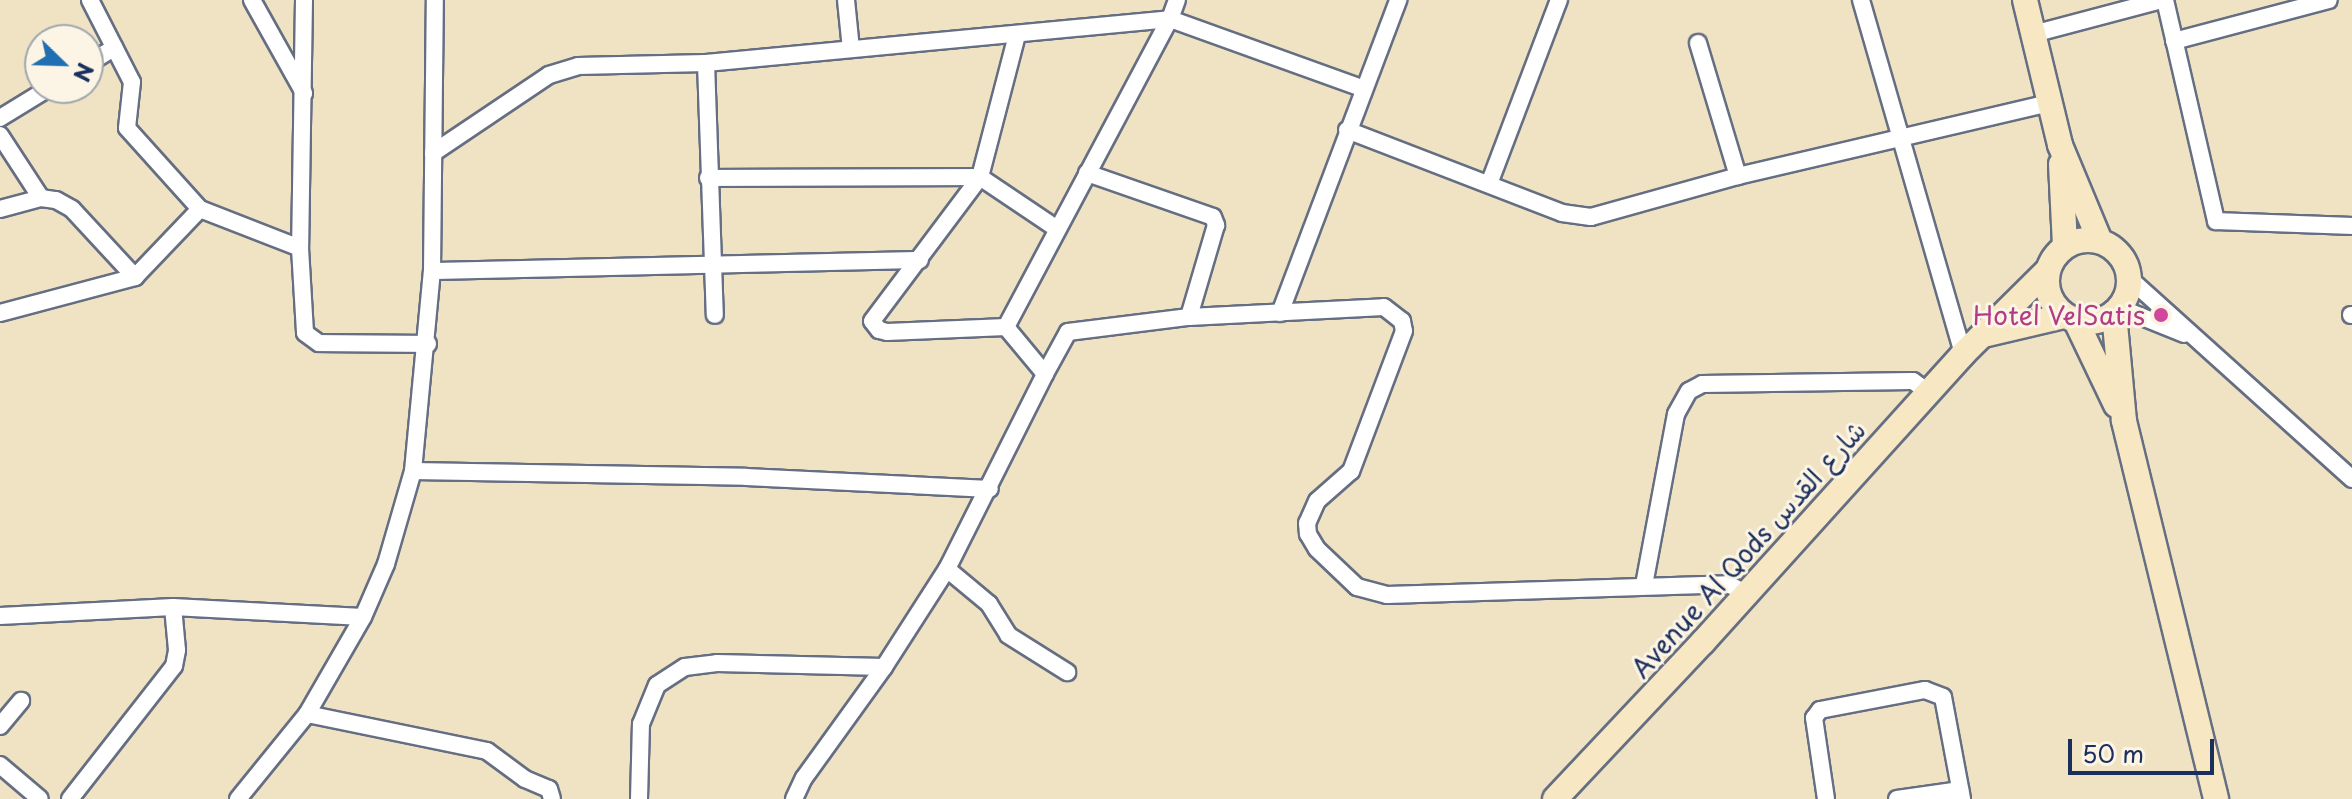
<!DOCTYPE html>
<html>
<head>
<meta charset="utf-8">
<style>
	body { margin:0 }
	#map { position:relative; width:2352px; height:799px; overflow:hidden; background:#efe3c4; font-family:"Playpen Sans","Playpen Sans Arabic",sans-serif }
	div>[style] { position:absolute }
	.roads { filter:drop-shadow(2px 0 #656e82) drop-shadow(-2px 0 #656e82) drop-shadow(0 2px #656e82) drop-shadow(0 -2px #656e82) }
	.street>* { height:16px; margin:-8px; padding:0 8px; transform-origin:8px; border-radius:8px; background:#fff }
	.secondary>* { height:24px; margin:-12px; padding:0 12px; transform-origin:12px; border-radius:12px; background:#f7e8c3 }
	.secondary>.ring { margin:-12px; padding:0; box-sizing:content-box; background:none; border:24px solid #f7e8c3; border-radius:50% }
	.dots>* { width:22px; height:22px; translate:-50% -50%; box-sizing:border-box; border:4px solid #fcf5e5; border-radius:50% }
	span { translate:-50% -50%; white-space:nowrap; text-align:center; line-height:1.15; -webkit-text-stroke:6px #fcf5e5; paint-order:stroke }
	.hotel-label { font-size:26px; color:#b23c85 }
	.right { translate:-100% -50%; text-align:right }
	.street-label { font-size:26px; color:#1b2f5e }
	.north { position:absolute; left:24px; top:24px; width:80px; height:80px; box-sizing:border-box; background:#fcf5e5; border:2px solid #a2a6af; border-radius:50%; rotate:113deg; font-size:22px; font-weight:700; line-height:32px; text-align:center; color:#1b2f5e }
	.north::after { content:''; display:block; margin:auto; width:28px; height:36px; background:#1f6fb2; clip-path:polygon(50% 0,100% 100%,50% 72%,0 100%) }
	.scale { position:absolute; left:2068px; top:739px; width:146px; height:36px; box-sizing:border-box; border:4px solid #1b2f5e; border-top:0; padding-left:10px; font-size:24px; line-height:28px; white-space:nowrap; color:#1b2f5e; -webkit-text-stroke:6px #fcf5e5; paint-order:stroke }
</style>
</head>
<body>
<div id="map">
	<div class="roads">
		<div class="street">
			<div style="left:90px;top:0;width:92px;rotate:62.9deg"></div>
			<div style="left:132px;top:82px;width:46px;rotate:96.2deg"></div>
			<div style="left:127px;top:128px;width:109px;rotate:48deg"></div>
			<div style="left:200px;top:209px;width:107px;rotate:21.3deg"></div>
			<div style="left:252px;top:0;width:107px;rotate:60.8deg"></div>
			<div style="left:304px;top:0;width:248px;rotate:90.9deg"></div>
			<div style="left:300px;top:248px;width:85px;rotate:86.6deg"></div>
			<div style="left:305px;top:333px;width:17px;rotate:36deg"></div>
			<div style="left:319px;top:343px;width:109px;rotate:0.5deg"></div>
			<div style="left:846px;top:0;width:49px;rotate:84.2deg"></div>
			<div style="left:1861px;top:0;width:368px;rotate:73.9deg"></div>
			<div style="left:2165px;top:0;width:227px;rotate:77deg"></div>
			<div style="left:2216px;top:221px;width:136px;rotate:2.1deg"></div>
			<div style="left:2033px;top:34px;width:133px;rotate:-14.8deg"></div>
			<div style="left:2174px;top:41px;width:160px;rotate:-14.8deg"></div>
			<div style="left:1698px;top:43px;width:139px;rotate:73.3deg"></div>
			<div style="left:706px;top:63px;width:252px;rotate:88deg"></div>
			<div style="left:88px;top:64px;width:31px;rotate:-32deg"></div>
			<div style="left:0;top:118px;width:57px;rotate:-31.5deg"></div>
			<div style="left:1347px;top:130px;width:230px;rotate:21.1deg"></div>
			<div style="left:1562px;top:213px;width:29px;rotate:8deg"></div>
			<div style="left:1591px;top:217px;width:153px;rotate:-15.6deg"></div>
			<div style="left:1738px;top:176px;width:320px;rotate:-13.2deg"></div>
			<div style="left:0;top:135px;width:75px;rotate:56.9deg"></div>
			<div style="left:433px;top:153px;width:140px;rotate:-33.9deg"></div>
			<div style="left:549px;top:75px;width:30px;rotate:-17deg"></div>
			<div style="left:578px;top:66px;width:128px;rotate:-1.3deg"></div>
			<div style="left:706px;top:63px;width:466px;rotate:-5.4deg"></div>
			<div style="left:1170px;top:19px;width:206px;rotate:19.8deg"></div>
			<div style="left:1087px;top:173px;width:133px;rotate:19.2deg"></div>
			<div style="left:1213px;top:217px;width:9px;rotate:69deg"></div>
			<div style="left:1216px;top:225px;width:96px;rotate:106.4deg"></div>
			<div style="left:708px;top:178px;width:272px;rotate:-0.2deg"></div>
			<div style="left:980px;top:177px;width:93px;rotate:34deg"></div>
			<div style="left:1489px;top:184px;width:197px;rotate:-69.2deg"></div>
			<div style="left:0;top:209px;width:42px;rotate:-15deg"></div>
			<div style="left:41px;top:198px;width:15px;rotate:8deg"></div>
			<div style="left:56px;top:200px;width:18px;rotate:29deg"></div>
			<div style="left:72px;top:209px;width:93px;rotate:47.2deg"></div>
			<div style="left:432px;top:271px;width:488px;rotate:-1.3deg"></div>
			<div style="left:2130px;top:279px;width:299px;rotate:42deg"></div>
			<div style="left:2120px;top:308px;width:69px;rotate:22.1deg"></div>
			<div style="left:0;top:313px;width:140px;rotate:-14.9deg"></div>
			<div style="left:135px;top:277px;width:94px;rotate:-46.3deg"></div>
			<div style="left:1280px;top:313px;width:335px;rotate:-69.3deg"></div>
			<div style="left:2351px;top:315px;width:1px"></div>
			<div style="left:1006px;top:327px;width:119px;rotate:177.6deg"></div>
			<div style="left:887px;top:332px;width:8px;rotate:-166deg"></div>
			<div style="left:879px;top:330px;width:11px;rotate:-128deg"></div>
			<div style="left:872px;top:321px;width:180px;rotate:-53.1deg"></div>
			<div style="left:980px;top:177px;width:147px;rotate:-75.4deg"></div>
			<div style="left:1006px;top:327px;width:349px;rotate:-62deg"></div>
			<div style="left:1170px;top:19px;width:20px;rotate:-70deg"></div>
			<div style="left:1045px;top:374px;width:48px;rotate:-61.3deg"></div>
			<div style="left:1068px;top:332px;width:122px;rotate:-7.1deg"></div>
			<div style="left:1189px;top:317px;width:195px;rotate:-2.9deg"></div>
			<div style="left:1384px;top:307px;width:23px;rotate:38deg"></div>
			<div style="left:1402px;top:321px;width:10px;rotate:79deg"></div>
			<div style="left:1404px;top:331px;width:150px;rotate:110.7deg"></div>
			<div style="left:1351px;top:471px;width:45px;rotate:138.6deg"></div>
			<div style="left:1317px;top:501px;width:24px;rotate:114deg"></div>
			<div style="left:1307px;top:523px;width:11px;rotate:85deg"></div>
			<div style="left:1308px;top:534px;width:17px;rotate:59deg"></div>
			<div style="left:1317px;top:549px;width:55px;rotate:43.5deg"></div>
			<div style="left:1357px;top:587px;width:31px;rotate:15deg"></div>
			<div style="left:1387px;top:595px;width:341px;rotate:-1.8deg"></div>
			<div style="left:1728px;top:584px;width:19px;rotate:28deg"></div>
			<div style="left:413px;top:471px;width:333px;rotate:1deg"></div>
			<div style="left:746px;top:477px;width:244px;rotate:2.8deg"></div>
			<div style="left:947px;top:569px;width:55px;rotate:39.8deg"></div>
			<div style="left:989px;top:604px;width:36px;rotate:58deg"></div>
			<div style="left:1008px;top:635px;width:70px;rotate:32.1deg"></div>
			<div style="left:1644px;top:585px;width:174px;rotate:-79.4deg"></div>
			<div style="left:1676px;top:414px;width:26px;rotate:-61deg"></div>
			<div style="left:1689px;top:391px;width:15px;rotate:-28deg"></div>
			<div style="left:1702px;top:384px;width:211px;rotate:-0.8deg"></div>
			<div style="left:1913px;top:381px;width:19px;rotate:36deg"></div>
			<div style="left:0;top:616px;width:173px;rotate:-3deg"></div>
			<div style="left:173px;top:607px;width:190px;rotate:3deg"></div>
			<div style="left:307px;top:714px;width:184px;rotate:11.6deg"></div>
			<div style="left:487px;top:751px;width:47px;rotate:36.4deg"></div>
			<div style="left:525px;top:779px;width:26px;rotate:23deg"></div>
			<div style="left:549px;top:789px;width:10px;rotate:73deg"></div>
			<div style="left:0;top:726px;width:33px;rotate:-50deg"></div>
			<div style="left:0;top:765px;width:52px;rotate:40.4deg"></div>
			<div style="left:70px;top:799px;width:169px;rotate:-52deg"></div>
			<div style="left:174px;top:666px;width:16px;rotate:-79deg"></div>
			<div style="left:177px;top:650px;width:43px;rotate:-95.3deg"></div>
			<div style="left:238px;top:799px;width:109px;rotate:-50.9deg"></div>
			<div style="left:307px;top:714px;width:112px;rotate:-60deg"></div>
			<div style="left:363px;top:617px;width:58px;rotate:-66.5deg"></div>
			<div style="left:386px;top:564px;width:97px;rotate:-73.8deg"></div>
			<div style="left:413px;top:471px;width:201px;rotate:-84.6deg"></div>
			<div style="left:432px;top:271px;width:271px;rotate:-89.4deg"></div>
			<div style="left:639px;top:799px;width:75px;rotate:-88.5deg"></div>
			<div style="left:641px;top:724px;width:42px;rotate:-67.7deg"></div>
			<div style="left:657px;top:685px;width:33px;rotate:-33deg"></div>
			<div style="left:685px;top:667px;width:32px;rotate:-7deg"></div>
			<div style="left:717px;top:663px;width:167px;rotate:1.4deg"></div>
			<div style="left:794px;top:799px;width:23px;rotate:-65deg"></div>
			<div style="left:804px;top:778px;width:137px;rotate:-54.2deg"></div>
			<div style="left:884px;top:667px;width:117px;rotate:-57.3deg"></div>
			<div style="left:947px;top:569px;width:218px;rotate:-63.3deg"></div>
			<div style="left:1045px;top:374px;width:61px;rotate:-129.7deg"></div>
			<div style="left:1826px;top:799px;width:82px;rotate:-98.4deg"></div>
			<div style="left:1814px;top:718px;width:10px;rotate:-53deg"></div>
			<div style="left:1820px;top:710px;width:107px;rotate:-10.8deg"></div>
			<div style="left:1925px;top:690px;width:19px;rotate:21deg"></div>
			<div style="left:1943px;top:697px;width:104px;rotate:79.4deg"></div>
			<div style="left:1897px;top:799px;width:64px;rotate:-8.1deg"></div>
		</div>
		<div class="secondary">
			<div style="left:2025px;top:0;width:149px;rotate:76.4deg"></div>
			<div style="left:2060px;top:145px;width:104px;rotate:67.4deg"></div>
			<div style="left:2061px;top:164px;width:82px;rotate:87.2deg"></div>
			<div class="ring" style="left:2047px;top:240px;width:58px;height:58px"></div>
			<div style="left:2114px;top:313px;width:108px;rotate:84.7deg"></div>
			<div style="left:2124px;top:421px;width:389px;rotate:76.3deg"></div>
			<div style="left:2076px;top:321px;width:93px;rotate:64.5deg"></div>
			<div style="left:1983px;top:335px;width:83px;rotate:-13.2deg"></div>
			<div style="left:1555px;top:799px;width:216px;rotate:-46.7deg"></div>
			<div style="left:1703px;top:642px;width:388px;rotate:-47.9deg"></div>
			<div style="left:1963px;top:354px;width:118px;rotate:-44.7deg"></div>
		</div>
	</div>
	<div class="dots">
		<div style="left:2161px;top:315px;background:#d1479c"></div>
	</div>
	<div class="hotel-label">
		<span class="right" style="left:2145px;top:315px">Hotel VelSatis</span>
	</div>
	<div class="street-label">
		<span style="left:1748px;top:549px;rotate:-48deg">Avenue Al Qods شارع القدس</span>
	</div>
	<div class="north">N</div>
	<div class="scale">50 m</div>
</div>
</body>
</html>
